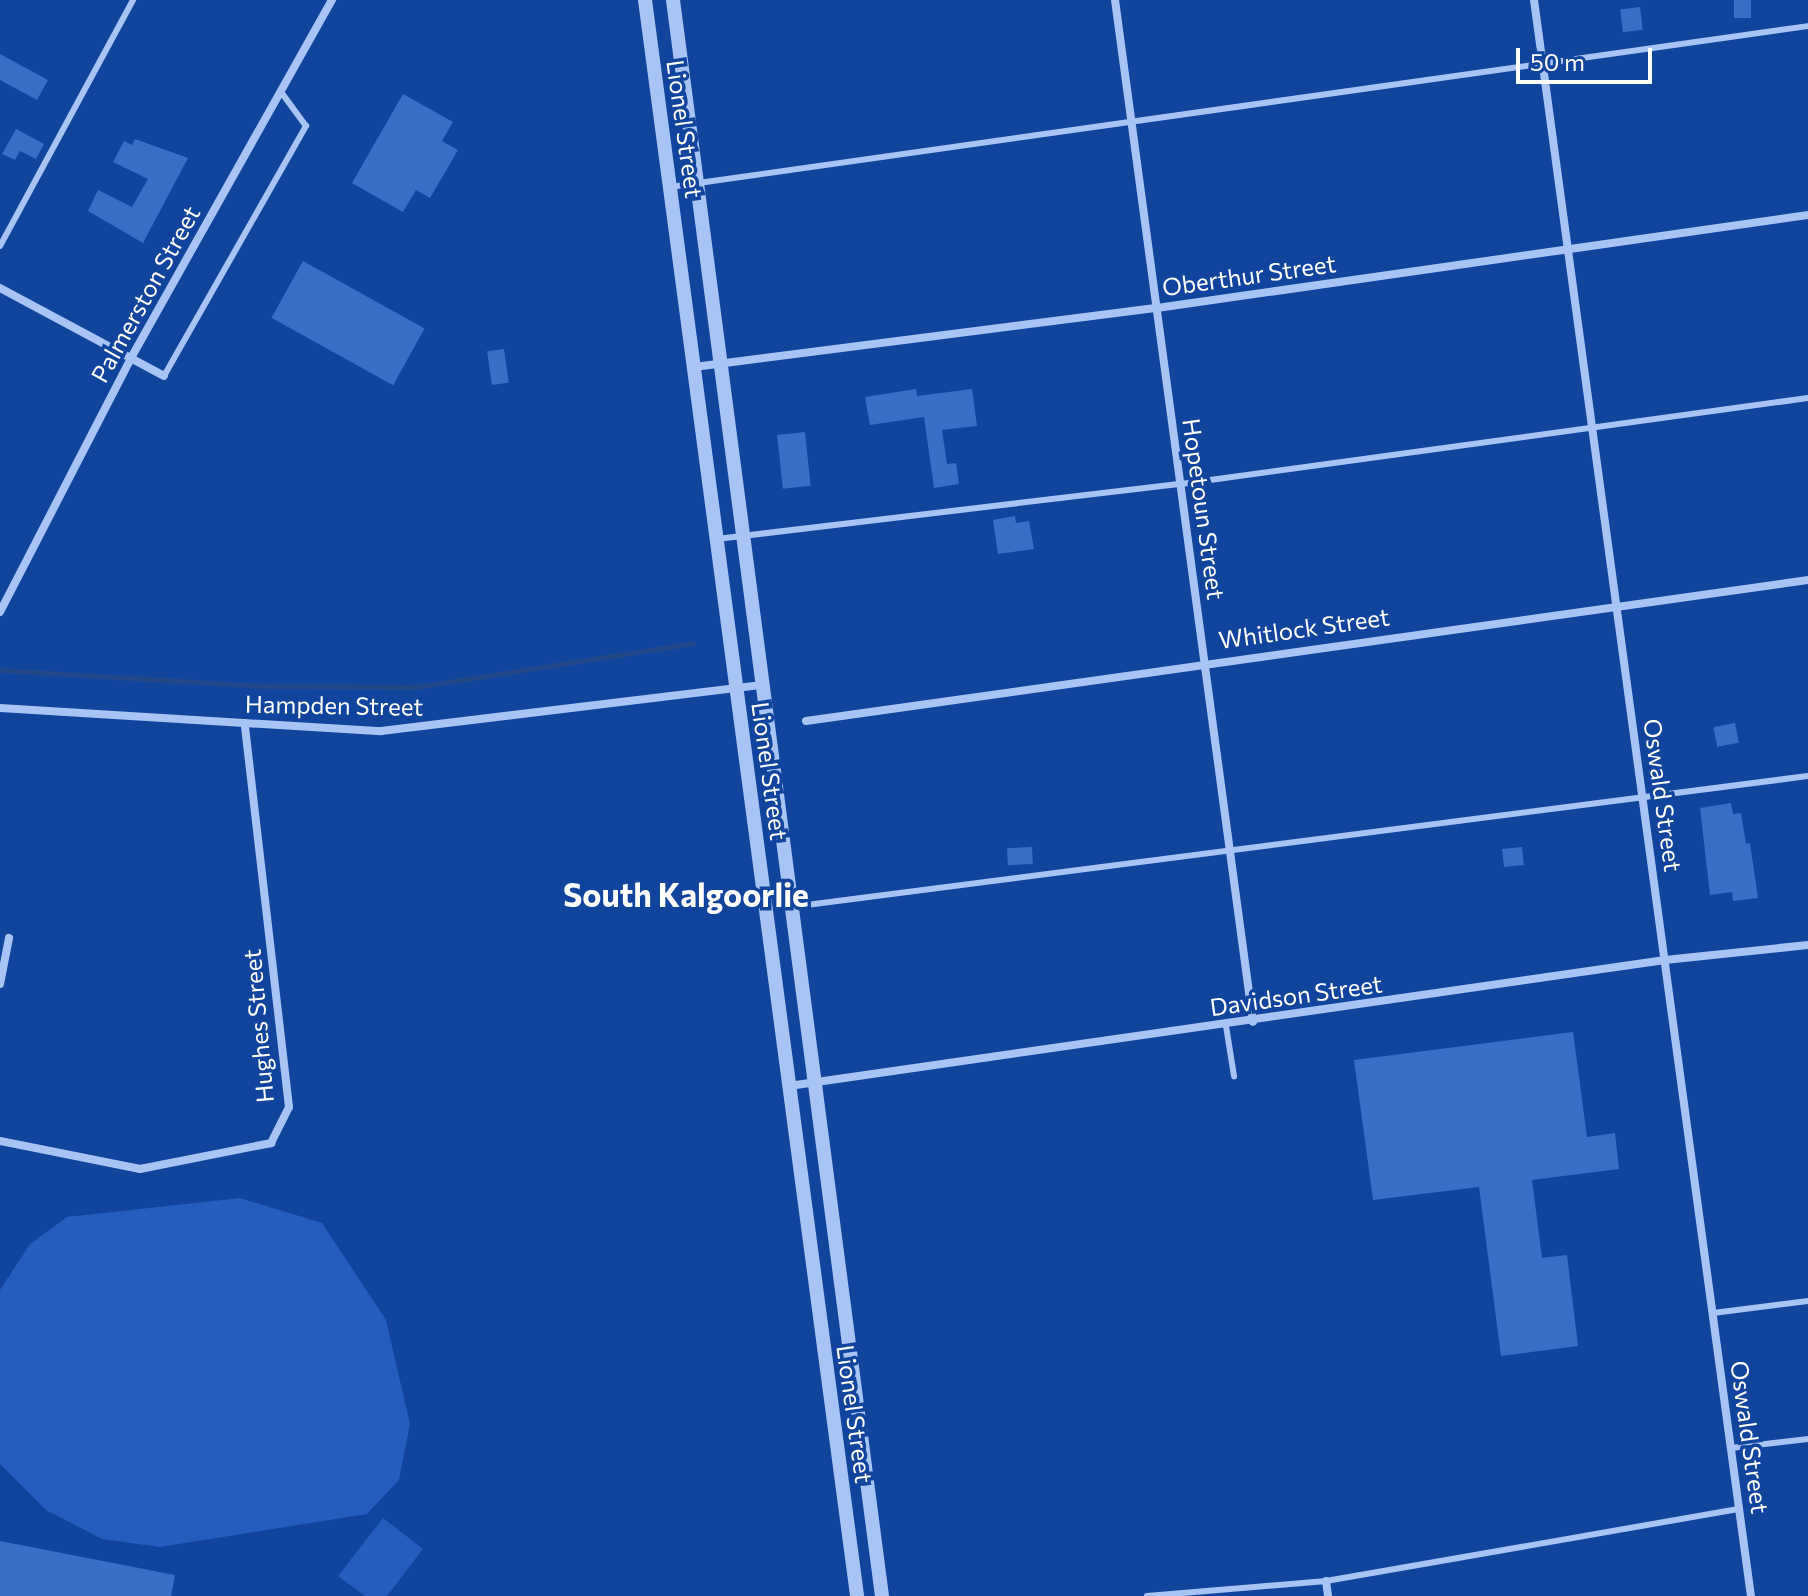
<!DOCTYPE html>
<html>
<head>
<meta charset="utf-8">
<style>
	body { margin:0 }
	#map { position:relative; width:1808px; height:1596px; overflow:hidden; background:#11449d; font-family:Commissioner,sans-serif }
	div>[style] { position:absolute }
	.green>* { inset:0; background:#245dbb }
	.stream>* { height:5px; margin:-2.5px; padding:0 2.5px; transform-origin:2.5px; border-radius:2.5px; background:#22488a }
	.building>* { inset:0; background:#3a6ec4; transform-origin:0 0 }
	.service>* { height:6px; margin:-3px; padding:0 3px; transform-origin:3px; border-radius:3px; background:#a7c4f4 }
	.minor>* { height:8px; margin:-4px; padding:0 4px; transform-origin:4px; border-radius:4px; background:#a7c4f4 }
	.tertiary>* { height:14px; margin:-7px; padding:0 7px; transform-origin:7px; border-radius:7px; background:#a7c4f4 }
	span { translate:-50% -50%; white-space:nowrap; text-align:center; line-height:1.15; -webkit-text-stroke:7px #11449d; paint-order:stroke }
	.street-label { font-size:24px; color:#fff }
	.district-label { font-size:32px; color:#fff; font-weight:700 }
	.scale { position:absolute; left:1516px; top:48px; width:136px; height:36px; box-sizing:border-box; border:4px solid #fff; border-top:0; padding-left:10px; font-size:24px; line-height:28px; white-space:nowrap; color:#fff; -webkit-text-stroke:6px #11449d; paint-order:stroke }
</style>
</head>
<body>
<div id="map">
	<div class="green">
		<div style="clip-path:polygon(240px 1198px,322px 1223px,386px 1320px,410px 1424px,399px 1480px,367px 1514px,160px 1547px,102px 1539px,46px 1510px,0 1464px,0 1290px,30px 1244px,67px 1217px)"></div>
		<div style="clip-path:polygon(383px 1518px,423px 1549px,387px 1596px,365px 1596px,338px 1576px)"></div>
	</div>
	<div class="stream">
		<div style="left:0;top:670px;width:263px;rotate:3.5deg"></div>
		<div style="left:263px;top:686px;width:153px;rotate:0.4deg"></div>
		<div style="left:416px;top:687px;width:280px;rotate:-9deg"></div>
	</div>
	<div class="building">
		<div style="left:1734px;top:0;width:17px;height:18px"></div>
		<div style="left:1640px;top:7px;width:23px;height:20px;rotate:83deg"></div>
		<div style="clip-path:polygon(0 54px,48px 80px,37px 100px,0 80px)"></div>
		<div style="clip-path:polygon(403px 94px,453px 122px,442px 141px,458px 150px,430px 198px,416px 190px,403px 212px,352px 183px)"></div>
		<div style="clip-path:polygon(16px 129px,44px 144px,36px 159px,20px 151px,15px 160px,2px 154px)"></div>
		<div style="clip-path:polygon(135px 139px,188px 158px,143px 243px,88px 211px,98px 190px,132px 207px,148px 179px,113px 162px,124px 141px,132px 145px)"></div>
		<div style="left:303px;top:261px;width:139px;height:65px;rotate:29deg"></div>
		<div style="left:504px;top:349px;width:34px;height:17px;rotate:82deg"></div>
		<div style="clip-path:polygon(916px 389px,917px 396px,972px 389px,977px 426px,942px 430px,947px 464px,956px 463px,959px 484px,934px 488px,924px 417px,870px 425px,865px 397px)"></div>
		<div style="left:805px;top:432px;width:54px;height:28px;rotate:84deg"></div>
		<div style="clip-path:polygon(1015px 516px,1016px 523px,1029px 521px,1034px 549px,998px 554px,993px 520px)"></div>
		<div style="left:1735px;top:723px;width:20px;height:22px;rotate:79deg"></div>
		<div style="clip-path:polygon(1731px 803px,1733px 814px,1741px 813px,1746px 844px,1750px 843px,1758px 898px,1733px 901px,1732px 892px,1710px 895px,1700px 808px)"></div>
		<div style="left:1032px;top:847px;width:17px;height:25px;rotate:87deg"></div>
		<div style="left:1522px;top:847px;width:18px;height:20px;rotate:84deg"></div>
		<div style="clip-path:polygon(1573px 1032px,1587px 1137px,1615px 1133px,1619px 1169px,1532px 1180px,1542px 1258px,1567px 1255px,1578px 1346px,1501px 1356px,1479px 1187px,1373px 1200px,1354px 1060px)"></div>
		<div style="clip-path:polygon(0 1541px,175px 1575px,171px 1596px,0 1596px)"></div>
	</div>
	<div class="service">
		<div style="left:670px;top:187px;width:1149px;rotate:-8.05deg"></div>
		<div style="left:0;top:246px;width:280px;rotate:-61.6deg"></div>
		<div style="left:164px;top:376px;width:288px;rotate:-60.4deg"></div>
		<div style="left:306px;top:126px;width:42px;rotate:-126.3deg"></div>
		<div style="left:717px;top:539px;width:467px;rotate:-6.8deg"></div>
		<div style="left:1181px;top:484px;width:633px;rotate:-7.81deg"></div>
		<div style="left:791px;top:907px;width:1025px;rotate:-7.34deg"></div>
		<div style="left:1226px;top:1026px;width:51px;rotate:80.9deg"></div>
		<div style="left:1713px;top:1313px;width:96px;rotate:-7.2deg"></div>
		<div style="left:1731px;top:1448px;width:78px;rotate:-6.7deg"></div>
		<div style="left:1147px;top:1596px;width:180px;rotate:-4.8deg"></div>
		<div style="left:1326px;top:1581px;width:420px;rotate:-9.9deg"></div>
	</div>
	<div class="minor">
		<div style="left:1115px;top:0;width:1031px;rotate:82.31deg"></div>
		<div style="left:1534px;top:0;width:1611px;rotate:82.26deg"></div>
		<div style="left:0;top:288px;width:186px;rotate:28.2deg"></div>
		<div style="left:694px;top:367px;width:467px;rotate:-7.3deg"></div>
		<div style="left:1157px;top:308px;width:658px;rotate:-8.13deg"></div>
		<div style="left:0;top:612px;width:286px;rotate:-62.7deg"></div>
		<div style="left:131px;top:358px;width:411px;rotate:-60.7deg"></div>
		<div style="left:0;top:708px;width:382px;rotate:3.5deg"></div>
		<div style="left:381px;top:731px;width:384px;rotate:-6.9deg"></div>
		<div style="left:806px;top:721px;width:1012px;rotate:-8.01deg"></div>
		<div style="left:0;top:984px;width:47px;rotate:-78.9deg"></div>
		<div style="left:789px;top:1086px;width:885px;rotate:-8.19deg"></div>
		<div style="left:1665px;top:960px;width:144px;rotate:-6deg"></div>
		<div style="left:0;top:1141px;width:143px;rotate:11.3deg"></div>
		<div style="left:140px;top:1169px;width:134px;rotate:-11.2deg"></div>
		<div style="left:271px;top:1143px;width:40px;rotate:-63.4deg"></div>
		<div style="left:289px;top:1107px;width:386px;rotate:-96.6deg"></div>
		<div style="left:1326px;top:1581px;width:15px;rotate:82deg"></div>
	</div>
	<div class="tertiary">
		<div style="left:645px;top:0;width:1610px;rotate:82.43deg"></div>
		<div style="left:673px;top:0;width:1610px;rotate:82.54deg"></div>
	</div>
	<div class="street-label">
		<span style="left:685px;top:129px;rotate:82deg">Lionel Street</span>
		<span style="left:1249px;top:275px;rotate:-8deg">Oberthur Street</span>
		<span style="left:145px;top:294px;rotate:-61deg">Palmerston Street</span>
		<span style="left:1204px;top:509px;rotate:82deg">Hopetoun Street</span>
		<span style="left:1304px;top:628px;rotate:-8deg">Whitlock Street</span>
		<span style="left:334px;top:705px;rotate:1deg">Hampden Street</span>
		<span style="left:770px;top:771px;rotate:82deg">Lionel Street</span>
		<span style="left:1663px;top:795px;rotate:82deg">Oswald Street</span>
		<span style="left:1296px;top:995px;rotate:-8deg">Davidson Street</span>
		<span style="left:258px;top:1026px;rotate:-95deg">Hughes Street</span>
		<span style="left:855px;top:1414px;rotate:82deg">Lionel Street</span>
		<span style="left:1750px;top:1437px;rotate:82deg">Oswald Street</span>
	</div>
	<div class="district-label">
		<span style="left:686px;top:894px">South Kalgoorlie</span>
	</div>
	<div class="scale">50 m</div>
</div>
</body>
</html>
